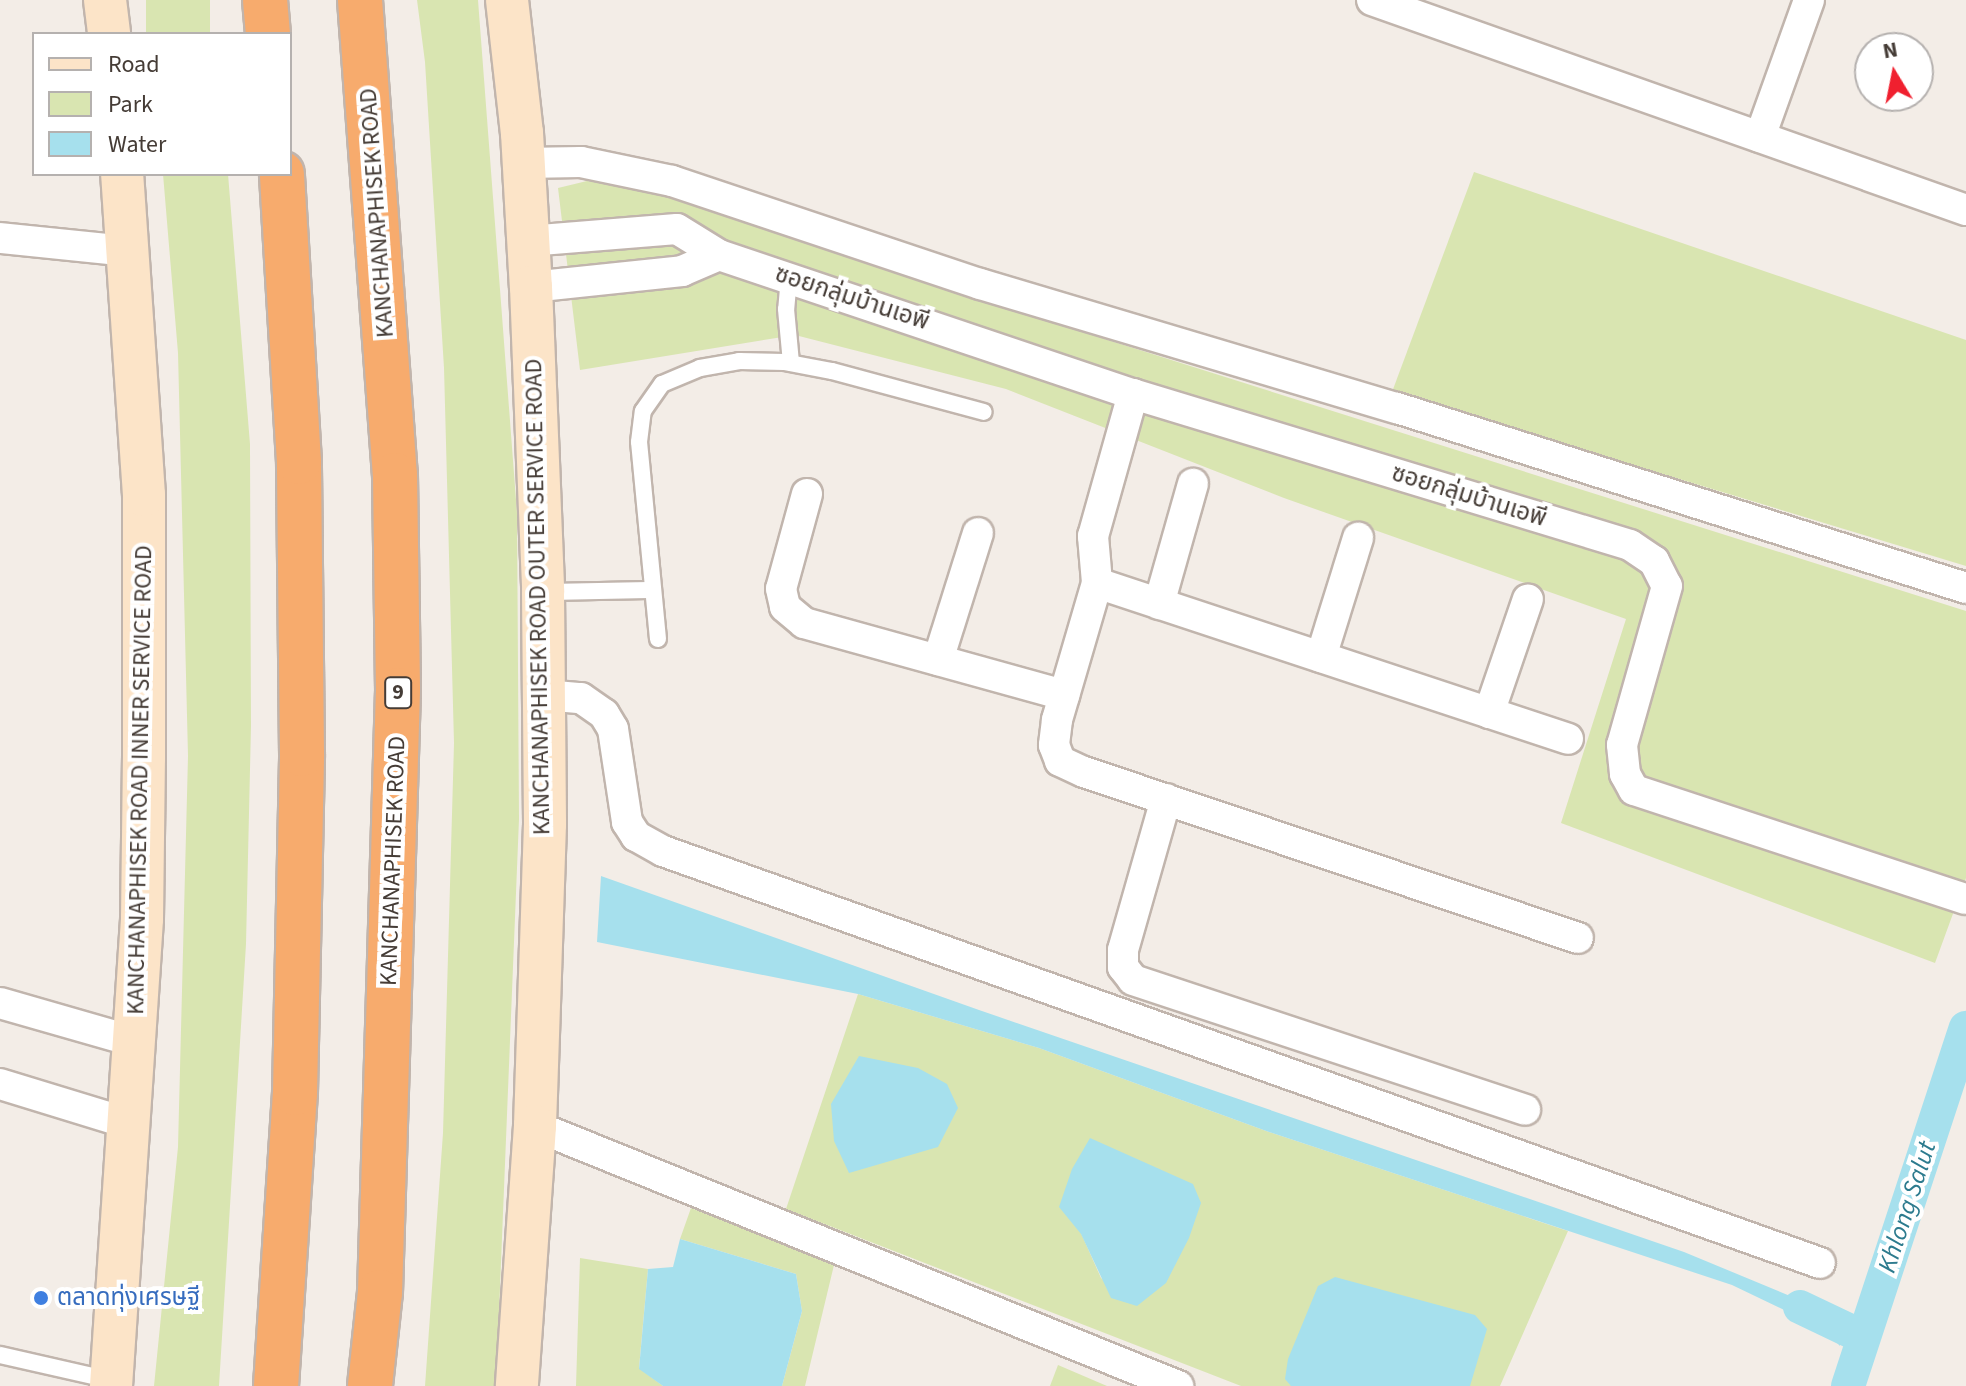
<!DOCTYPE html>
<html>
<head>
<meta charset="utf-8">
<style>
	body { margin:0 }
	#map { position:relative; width:1966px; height:1386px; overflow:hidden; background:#f3ede7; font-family:"Source Sans 3","Noto Sans Thai",sans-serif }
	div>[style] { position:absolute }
	.green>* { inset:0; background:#d9e5b1; transform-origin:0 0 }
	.water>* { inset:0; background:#a6e0ed }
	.canal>* { height:34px; margin:-17px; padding:0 17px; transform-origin:17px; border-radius:17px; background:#a6e0ed }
	.roads { filter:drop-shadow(2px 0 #c1b5ad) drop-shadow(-2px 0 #c1b5ad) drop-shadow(0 2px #c1b5ad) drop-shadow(0 -2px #c1b5ad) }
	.lane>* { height:16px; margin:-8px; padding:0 8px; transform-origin:8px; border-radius:8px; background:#fff }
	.street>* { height:30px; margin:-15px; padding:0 15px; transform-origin:15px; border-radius:15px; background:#fff }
	.secondary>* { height:42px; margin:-21px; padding:0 21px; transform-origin:21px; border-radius:21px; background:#fce4c8 }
	.highway>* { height:44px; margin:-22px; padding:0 22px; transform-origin:22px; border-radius:22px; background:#f7ab6d }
	.dots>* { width:22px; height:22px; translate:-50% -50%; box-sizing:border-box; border:4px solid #fff; border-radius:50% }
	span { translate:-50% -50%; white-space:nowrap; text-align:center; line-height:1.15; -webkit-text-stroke:8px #fff; paint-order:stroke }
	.shield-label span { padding:2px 6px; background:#fff; border:2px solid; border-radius:6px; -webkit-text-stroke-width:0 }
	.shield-label { font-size:22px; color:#453c36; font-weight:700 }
	.street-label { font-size:24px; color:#453c36 }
	.shop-label { font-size:24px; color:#366cbe }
	.left { translate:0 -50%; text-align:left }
	.water-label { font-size:26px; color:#2d7b8e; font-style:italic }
	.legend { position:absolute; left:32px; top:32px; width:260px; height:144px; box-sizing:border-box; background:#fff; border:2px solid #b5b1af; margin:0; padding:10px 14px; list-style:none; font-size:24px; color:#453c36 }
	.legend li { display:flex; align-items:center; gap:16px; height:40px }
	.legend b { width:40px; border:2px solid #b5b1af }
	.north { position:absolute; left:1854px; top:32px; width:80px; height:80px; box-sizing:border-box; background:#fff; border:2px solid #b5b1af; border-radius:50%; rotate:350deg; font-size:22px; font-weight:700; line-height:32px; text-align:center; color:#453c36 }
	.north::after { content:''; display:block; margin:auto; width:28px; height:36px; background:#f0202f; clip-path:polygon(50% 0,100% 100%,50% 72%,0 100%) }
</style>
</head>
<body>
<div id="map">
	<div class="green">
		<div style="left:146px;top:0;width:64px;height:34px"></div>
		<div style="clip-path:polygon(417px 0,478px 0,517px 513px,519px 819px,496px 1386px,425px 1386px,443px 1133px,454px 743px,444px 368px,425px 62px)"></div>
		<div style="clip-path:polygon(1474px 172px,1966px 340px,1966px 566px,1392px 392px)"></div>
		<div style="clip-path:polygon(163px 174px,228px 174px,250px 444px,251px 726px,246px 944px,219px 1386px,154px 1386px,178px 1147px,188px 756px,178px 353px)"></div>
		<div style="clip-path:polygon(587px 181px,655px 190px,880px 268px,1966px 611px,1966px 878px,1935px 963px,1561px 823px,1626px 619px,1284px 498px,1006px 389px,795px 335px,580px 370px,558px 188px)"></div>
		<div style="clip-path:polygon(evenodd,858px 994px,1039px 1048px,1269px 1132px,1568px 1231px,1500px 1386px,1241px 1386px,786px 1209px,858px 994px,1081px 1233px,1137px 1306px,1101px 1278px,1081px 1233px)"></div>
		<div style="clip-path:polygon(691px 1208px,834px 1265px,805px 1386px,782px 1386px,802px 1311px,796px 1274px,680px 1239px)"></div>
		<div style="clip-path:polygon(580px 1258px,648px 1269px,639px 1368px,663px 1386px,576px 1386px)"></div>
		<div style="clip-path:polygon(1058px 1365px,1107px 1386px,1050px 1386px)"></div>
	</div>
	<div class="water">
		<div style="clip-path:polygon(601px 876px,979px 1010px,1684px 1252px,1841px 1317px,1840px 1346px,1824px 1329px,1732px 1285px,1269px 1132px,1039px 1048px,858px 994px,597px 942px)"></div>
		<div style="clip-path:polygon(859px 1056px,918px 1068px,947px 1084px,958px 1108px,938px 1147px,849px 1173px,834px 1141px,831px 1104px)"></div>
		<div style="clip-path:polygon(1090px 1138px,1193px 1184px,1201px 1203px,1189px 1238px,1166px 1283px,1137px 1306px,1111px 1298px,1081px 1234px,1059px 1207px,1072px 1169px)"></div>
		<div style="clip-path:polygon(680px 1239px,796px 1274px,802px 1311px,782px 1386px,663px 1386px,639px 1369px,648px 1269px,673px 1267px)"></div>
		<div style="clip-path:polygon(1335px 1277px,1475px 1315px,1487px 1329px,1470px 1386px,1291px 1386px,1285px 1379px,1288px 1359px,1318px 1286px)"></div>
	</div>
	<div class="canal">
		<div style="left:1800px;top:1307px;width:70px;rotate:25.5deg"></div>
		<div style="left:1848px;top:1386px;width:377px;rotate:-71.8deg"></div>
	</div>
	<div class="roads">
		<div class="lane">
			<div style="left:789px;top:277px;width:32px;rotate:95deg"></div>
			<div style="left:786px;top:309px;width:54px;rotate:84.7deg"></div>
			<div style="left:545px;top:592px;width:108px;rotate:-1.1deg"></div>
			<div style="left:658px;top:639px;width:198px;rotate:-95.5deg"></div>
			<div style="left:639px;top:442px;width:31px;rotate:-83deg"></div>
			<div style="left:643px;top:411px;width:33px;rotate:-55deg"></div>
			<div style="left:662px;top:384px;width:41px;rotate:-22.8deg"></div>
			<div style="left:700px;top:368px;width:40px;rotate:-10deg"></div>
			<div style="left:739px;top:361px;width:45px;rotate:1.3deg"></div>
			<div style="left:784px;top:362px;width:49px;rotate:10.6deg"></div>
			<div style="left:832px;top:371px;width:157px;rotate:15.1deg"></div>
			<div style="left:0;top:1355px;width:113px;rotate:12.8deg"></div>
		</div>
		<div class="street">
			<div style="left:1372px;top:0;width:630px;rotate:19.47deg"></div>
			<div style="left:1760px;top:137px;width:145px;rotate:-70.3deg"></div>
			<div style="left:523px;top:163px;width:58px;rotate:-1deg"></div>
			<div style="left:581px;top:162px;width:93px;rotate:11.8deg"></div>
			<div style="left:672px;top:181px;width:325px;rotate:18.5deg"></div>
			<div style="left:980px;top:284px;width:435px;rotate:16.6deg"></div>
			<div style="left:1397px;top:408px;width:597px;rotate:17.55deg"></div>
			<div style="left:0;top:238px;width:129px;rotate:5.8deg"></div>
			<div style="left:528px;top:241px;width:149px;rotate:-4.6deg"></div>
			<div style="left:677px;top:229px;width:49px;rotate:31.8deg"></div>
			<div style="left:719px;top:255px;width:437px;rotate:18.6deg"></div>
			<div style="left:1133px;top:394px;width:519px;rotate:16.9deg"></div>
			<div style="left:1630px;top:545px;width:29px;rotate:34deg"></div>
			<div style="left:1654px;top:561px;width:28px;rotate:63deg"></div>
			<div style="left:1667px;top:586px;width:165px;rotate:105.8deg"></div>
			<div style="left:1622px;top:745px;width:29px;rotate:84deg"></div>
			<div style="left:1625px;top:774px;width:18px;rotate:61deg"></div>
			<div style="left:1634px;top:790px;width:349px;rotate:18.2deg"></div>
			<div style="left:531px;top:287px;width:152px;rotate:-6deg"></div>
			<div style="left:682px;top:271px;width:40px;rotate:-23.4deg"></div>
			<div style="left:1133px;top:394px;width:148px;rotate:105.7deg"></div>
			<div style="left:1093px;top:536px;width:47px;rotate:85.1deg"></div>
			<div style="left:1097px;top:583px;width:143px;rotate:106.3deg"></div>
			<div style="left:1057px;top:720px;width:25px;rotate:97deg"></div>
			<div style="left:1054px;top:745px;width:17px;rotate:69deg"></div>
			<div style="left:1060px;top:761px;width:26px;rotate:25deg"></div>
			<div style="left:1084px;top:772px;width:521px;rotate:18.57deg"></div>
			<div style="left:807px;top:494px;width:98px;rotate:105.3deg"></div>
			<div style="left:781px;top:589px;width:18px;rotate:77deg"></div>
			<div style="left:785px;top:607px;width:25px;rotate:40deg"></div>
			<div style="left:804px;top:623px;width:270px;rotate:15.5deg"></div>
			<div style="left:1097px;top:583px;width:496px;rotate:18.3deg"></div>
			<div style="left:1159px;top:604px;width:125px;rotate:-74.2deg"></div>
			<div style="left:1321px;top:657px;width:125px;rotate:-72.7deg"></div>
			<div style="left:938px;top:660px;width:133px;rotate:-72.5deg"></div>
			<div style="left:544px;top:695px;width:37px;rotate:5deg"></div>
			<div style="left:581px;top:698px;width:28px;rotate:35deg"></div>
			<div style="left:604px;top:714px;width:17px;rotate:59deg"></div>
			<div style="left:613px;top:729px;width:94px;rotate:81.4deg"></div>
			<div style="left:627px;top:822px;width:17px;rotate:57deg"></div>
			<div style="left:636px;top:836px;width:31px;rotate:29deg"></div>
			<div style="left:663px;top:851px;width:1228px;rotate:19.6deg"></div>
			<div style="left:1489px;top:713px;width:120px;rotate:-71.1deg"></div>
			<div style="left:1166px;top:799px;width:157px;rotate:105.9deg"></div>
			<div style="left:1123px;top:950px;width:17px;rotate:90deg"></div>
			<div style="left:1123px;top:967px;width:16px;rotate:52deg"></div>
			<div style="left:1133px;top:980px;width:413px;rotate:18.3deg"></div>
			<div style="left:0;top:1003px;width:141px;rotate:16deg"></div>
			<div style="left:0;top:1084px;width:137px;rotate:17deg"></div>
			<div style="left:535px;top:1126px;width:694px;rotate:22.02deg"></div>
		</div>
		<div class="secondary">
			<div style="left:105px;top:0;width:34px;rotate:83deg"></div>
			<div style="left:507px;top:0;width:134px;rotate:83.6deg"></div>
			<div style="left:522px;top:133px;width:154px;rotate:86.7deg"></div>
			<div style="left:531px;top:287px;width:305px;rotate:87.7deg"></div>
			<div style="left:543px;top:592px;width:232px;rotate:89.5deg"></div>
			<div style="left:545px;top:824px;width:302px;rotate:91.9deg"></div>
			<div style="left:535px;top:1126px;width:261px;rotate:94deg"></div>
			<div style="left:111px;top:1386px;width:468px;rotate:-86.2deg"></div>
			<div style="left:142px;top:919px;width:162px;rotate:-89.3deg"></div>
			<div style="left:144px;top:757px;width:262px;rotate:-90deg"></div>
			<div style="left:144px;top:495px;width:322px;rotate:-93.9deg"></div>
		</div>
		<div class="highway">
			<div style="left:265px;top:0;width:34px;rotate:85deg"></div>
			<div style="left:360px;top:0;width:476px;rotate:85.8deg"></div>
			<div style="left:395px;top:475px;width:215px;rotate:89.2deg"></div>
			<div style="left:398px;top:690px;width:602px;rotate:91.71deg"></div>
			<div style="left:380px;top:1292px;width:95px;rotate:96.1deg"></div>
			<div style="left:276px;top:1386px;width:294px;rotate:-86.3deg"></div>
			<div style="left:295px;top:1093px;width:339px;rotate:-88.8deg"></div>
			<div style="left:302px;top:754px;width:292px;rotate:-90.6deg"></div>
			<div style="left:299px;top:462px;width:289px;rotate:-93.4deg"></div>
		</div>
	</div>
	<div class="dots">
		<div style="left:41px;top:1298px;background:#3f7fe0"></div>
	</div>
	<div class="shield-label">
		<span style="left:398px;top:693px">9</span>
	</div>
	<div class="street-label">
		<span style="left:377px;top:213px;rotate:-94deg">KANCHANAPHISEK ROAD</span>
		<span style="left:852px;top:298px;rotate:18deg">ซอยกลุ่มบ้านเอพี</span>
		<span style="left:1469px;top:496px;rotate:17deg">ซอยกลุ่มบ้านเอพี</span>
		<span style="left:538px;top:597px;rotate:-91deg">KANCHANAPHISEK ROAD OUTER SERVICE ROAD</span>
		<span style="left:140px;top:780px;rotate:-89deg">KANCHANAPHISEK ROAD INNER SERVICE ROAD</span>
		<span style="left:393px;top:861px;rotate:-88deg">KANCHANAPHISEK ROAD</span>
	</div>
	<div class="shop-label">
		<span class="left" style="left:57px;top:1298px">ตลาดทุ่งเศรษฐี</span>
	</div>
	<div class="water-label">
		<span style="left:1907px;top:1207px;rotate:-72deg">Khlong Salut</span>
	</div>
	<ul class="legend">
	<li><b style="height:10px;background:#fce4c8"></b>Road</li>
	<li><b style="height:22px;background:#d9e5b1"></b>Park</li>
	<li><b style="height:22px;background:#a6e0ed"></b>Water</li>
	</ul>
	<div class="north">N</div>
</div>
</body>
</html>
